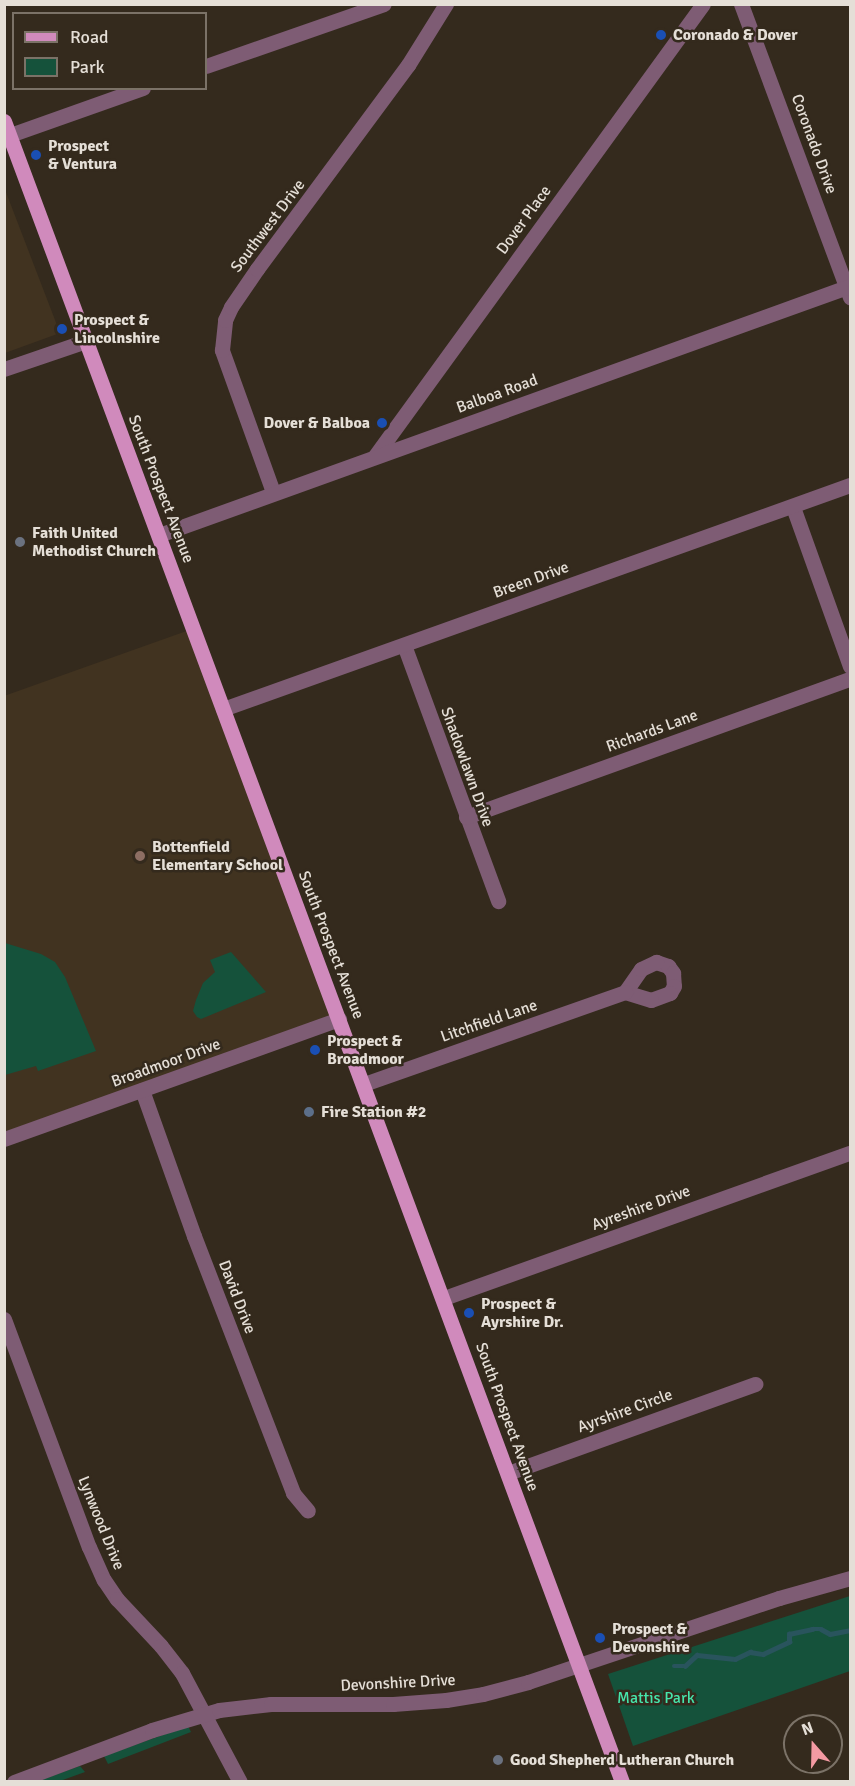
<!DOCTYPE html>
<html>
<head>
<meta charset="utf-8">
<style>
	body { margin:0 }
	#map { position:relative; width:855px; height:1786px; overflow:hidden; background:#342a1d; font-family:Signika,sans-serif }
	div>[style] { position:absolute }
	.built>* { inset:0; background:#413320 }
	.green>* { inset:0; background:#15523b }
	.stream>* { height:4.5px; margin:-2.25px; padding:0 2.25px; transform-origin:2.25px; border-radius:2.25px; background:#29545d }
	.minor>* { height:15px; margin:-7.5px; padding:0 7.5px; transform-origin:7.5px; border-radius:7.5px; background:#7e5c74 }
	.major>* { height:15px; margin:-7.5px; padding:0 7.5px; transform-origin:7.5px; border-radius:7.5px; background:#d08abc }
	.dots>* { width:16px; height:16px; translate:-50% -50%; box-sizing:border-box; border:3px solid #342a1d; border-radius:50% }
	span { translate:-50% -50%; white-space:nowrap; text-align:center; line-height:1.15; -webkit-text-stroke:5px #342a1d; paint-order:stroke }
	.poi-label { font-size:16px; color:#e5dfd7; font-weight:700 }
	.left { translate:0 -50%; text-align:left }
	.right { translate:-100% -50%; text-align:right }
	.street-label { font-size:16px; color:#e5dfd7 }
	.park-label { font-size:16px; color:#46e5ab }
	.frame { position:absolute; inset:0; border:6px solid #e5dfd7; pointer-events:none }
	.legend { position:absolute; left:12px; top:12px; width:195px; height:78px; box-sizing:border-box; background:#342a1d; border:2px solid #7b7267; margin:0; padding:8px 10px; list-style:none; font-size:18px; color:#e5dfd7 }
	.legend li { display:flex; align-items:center; gap:12px; height:30px }
	.legend b { width:30px; border:2px solid #7b7267 }
	.north { position:absolute; left:783px; top:1714px; width:60px; height:60px; box-sizing:border-box; background:#342a1d; border:2px solid #7b7267; border-radius:50%; rotate:340deg; font-size:16px; font-weight:700; line-height:24px; text-align:center; color:#e5dfd7 }
	.north::after { content:''; display:block; margin:auto; width:21px; height:27px; background:#f49aa3; clip-path:polygon(50% 0,100% 100%,50% 72%,0 100%) }
</style>
</head>
<body>
<div id="map">
	<div class="built">
		<div style="clip-path:polygon(4px 187px,60px 333px,5px 353px,4px 353px)"></div>
		<div style="clip-path:polygon(195px 628px,334px 1015px,5px 1132px,4px 696px)"></div>
	</div>
	<div class="green">
		<div style="clip-path:polygon(5px 943px,41px 954px,55px 962px,65px 977px,96px 1051px,38px 1071px,36px 1066px,5px 1075px)"></div>
		<div style="clip-path:polygon(231px 952px,266px 992px,201px 1019px,197px 1017px,193px 1011px,196px 1000px,203px 983px,215px 972px,210px 960px)"></div>
		<div style="clip-path:polygon(850px 1596px,850px 1671px,633px 1746px,608px 1674px)"></div>
		<div style="clip-path:polygon(188px 1726px,191px 1732px,108px 1764px,104px 1756px)"></div>
		<div style="clip-path:polygon(80px 1766px,85px 1772px,60px 1781px,38px 1781px)"></div>
	</div>
	<div class="stream">
		<div style="left:674px;top:1666px;width:11px"></div>
		<div style="left:685px;top:1666px;width:16px;rotate:-43deg"></div>
		<div style="left:697px;top:1655px;width:38px;rotate:6deg"></div>
		<div style="left:735px;top:1659px;width:17px;rotate:-25deg"></div>
		<div style="left:750px;top:1652px;width:13px;rotate:9deg"></div>
		<div style="left:763px;top:1654px;width:29px;rotate:-25deg"></div>
		<div style="left:789px;top:1642px;width:8px;rotate:-90deg"></div>
		<div style="left:789px;top:1634px;width:24px;rotate:-12deg"></div>
		<div style="left:812px;top:1629px;width:9px"></div>
		<div style="left:821px;top:1629px;width:10px;rotate:29deg"></div>
		<div style="left:830px;top:1634px;width:20px;rotate:-11deg"></div>
	</div>
	<div class="minor">
		<div style="left:741px;top:4px;width:313px;rotate:69.6deg"></div>
		<div style="left:206px;top:66px;width:188px;rotate:-19.2deg"></div>
		<div style="left:10px;top:135px;width:141px;rotate:-19.5deg"></div>
		<div style="left:4px;top:369px;width:87px;rotate:-18.9deg"></div>
		<div style="left:375px;top:456px;width:558px;rotate:-54.03deg"></div>
		<div style="left:273px;top:492px;width:151px;rotate:-109.8deg"></div>
		<div style="left:222px;top:350px;width:30px;rotate:-84deg"></div>
		<div style="left:225px;top:320px;width:14px;rotate:-65deg"></div>
		<div style="left:231px;top:307px;width:46px;rotate:-55.6deg"></div>
		<div style="left:257px;top:269px;width:254px;rotate:-53.5deg"></div>
		<div style="left:408px;top:65px;width:72px;rotate:-58.1deg"></div>
		<div style="left:793px;top:507px;width:169px;rotate:70.3deg"></div>
		<div style="left:159px;top:535px;width:731px;rotate:-19.82deg"></div>
		<div style="left:404px;top:645px;width:273px;rotate:69.8deg"></div>
		<div style="left:223px;top:709px;width:666px;rotate:-19.66deg"></div>
		<div style="left:466px;top:817px;width:408px;rotate:-19.8deg"></div>
		<div style="left:656px;top:962px;width:13px;rotate:18deg"></div>
		<div style="left:668px;top:966px;width:9px;rotate:54deg"></div>
		<div style="left:673px;top:973px;width:13px;rotate:86deg"></div>
		<div style="left:674px;top:986px;width:8px;rotate:120deg"></div>
		<div style="left:670px;top:993px;width:20px;rotate:160deg"></div>
		<div style="left:651px;top:1000px;width:27px;rotate:-163deg"></div>
		<div style="left:625px;top:992px;width:28px;rotate:-55deg"></div>
		<div style="left:641px;top:969px;width:17px;rotate:-25deg"></div>
		<div style="left:364px;top:1084px;width:277px;rotate:-19.4deg"></div>
		<div style="left:142px;top:1090px;width:155px;rotate:70.4deg"></div>
		<div style="left:194px;top:1236px;width:275px;rotate:68.9deg"></div>
		<div style="left:293px;top:1493px;width:23px;rotate:50deg"></div>
		<div style="left:4px;top:1139px;width:356px;rotate:-19.7deg"></div>
		<div style="left:444px;top:1298px;width:431px;rotate:-19.7deg"></div>
		<div style="left:4px;top:1319px;width:243px;rotate:69.6deg"></div>
		<div style="left:89px;top:1547px;width:36px;rotate:66deg"></div>
		<div style="left:104px;top:1580px;width:23px;rotate:56deg"></div>
		<div style="left:117px;top:1599px;width:64px;rotate:46.9deg"></div>
		<div style="left:161px;top:1646px;width:34px;rotate:52deg"></div>
		<div style="left:182px;top:1673px;width:123px;rotate:62deg"></div>
		<div style="left:508px;top:1473px;width:263px;rotate:-19.8deg"></div>
		<div style="left:14px;top:1782px;width:147px;rotate:-20.6deg"></div>
		<div style="left:152px;top:1730px;width:70px;rotate:-16.6deg"></div>
		<div style="left:219px;top:1710px;width:52px;rotate:-6.6deg"></div>
		<div style="left:271px;top:1704px;width:122px"></div>
		<div style="left:393px;top:1704px;width:53px;rotate:-4.3deg"></div>
		<div style="left:446px;top:1700px;width:37px;rotate:-9deg"></div>
		<div style="left:483px;top:1694px;width:47px;rotate:-14.9deg"></div>
		<div style="left:528px;top:1682px;width:265px;rotate:-18.5deg"></div>
		<div style="left:779px;top:1598px;width:74px;rotate:-15.7deg"></div>
	</div>
	<div class="major">
		<div style="left:4px;top:121px;width:1772px;rotate:69.59deg"></div>
	</div>
	<div class="dots">
		<div style="left:661px;top:35px;background:#1a4fb4"></div>
		<div style="left:36px;top:155px;background:#1a4fb4"></div>
		<div style="left:62px;top:329px;background:#1a4fb4"></div>
		<div style="left:382px;top:423px;background:#1a4fb4"></div>
		<div style="left:20px;top:542px;background:#6b7280"></div>
		<div style="left:140px;top:856px;background:#8d6e63"></div>
		<div style="left:315px;top:1050px;background:#1a4fb4"></div>
		<div style="left:309px;top:1112px;background:#5c6f8a"></div>
		<div style="left:469px;top:1313px;background:#1a4fb4"></div>
		<div style="left:600px;top:1638px;background:#1a4fb4"></div>
		<div style="left:498px;top:1760px;background:#6b7280"></div>
	</div>
	<div class="poi-label">
		<span class="left" style="left:673px;top:35px">Coronado &amp; Dover</span>
		<span class="left" style="left:48px;top:155px">Prospect<br>&amp; Ventura</span>
		<span class="left" style="left:74px;top:329px">Prospect &amp;<br>Lincolnshire</span>
		<span class="right" style="left:370px;top:423px">Dover &amp; Balboa</span>
		<span class="left" style="left:32px;top:542px">Faith United<br>Methodist Church</span>
		<span class="left" style="left:152px;top:856px">Bottenfield<br>Elementary School</span>
		<span class="left" style="left:327px;top:1050px">Prospect &amp;<br>Broadmoor</span>
		<span class="left" style="left:321px;top:1112px">Fire Station #2</span>
		<span class="left" style="left:481px;top:1313px">Prospect &amp;<br>Ayrshire Dr.</span>
		<span class="left" style="left:612px;top:1638px">Prospect &amp;<br>Devonshire</span>
		<span class="left" style="left:510px;top:1760px">Good Shepherd Lutheran Church</span>
	</div>
	<div class="street-label">
		<span style="left:814px;top:144px;rotate:70deg">Coronado Drive</span>
		<span style="left:524px;top:220px;rotate:-54deg">Dover Place</span>
		<span style="left:268px;top:226px;rotate:-53deg">Southwest Drive</span>
		<span style="left:497px;top:394px;rotate:-20deg">Balboa Road</span>
		<span style="left:161px;top:489px;rotate:69deg">South Prospect Avenue</span>
		<span style="left:531px;top:580px;rotate:-20deg">Breen Drive</span>
		<span style="left:652px;top:731px;rotate:-20deg">Richards Lane</span>
		<span style="left:467px;top:767px;rotate:70deg">Shadowlawn Drive</span>
		<span style="left:331px;top:945px;rotate:69deg">South Prospect Avenue</span>
		<span style="left:489px;top:1021px;rotate:-19deg">Litchfield Lane</span>
		<span style="left:166px;top:1063px;rotate:-20deg">Broadmoor Drive</span>
		<span style="left:641px;top:1208px;rotate:-20deg">Ayreshire Drive</span>
		<span style="left:237px;top:1297px;rotate:69deg">David Drive</span>
		<span style="left:625px;top:1411px;rotate:-20deg">Ayrshire Circle</span>
		<span style="left:507px;top:1417px;rotate:70deg">South Prospect Avenue</span>
		<span style="left:101px;top:1523px;rotate:68deg">Lynwood Drive</span>
		<span style="left:398px;top:1683px;rotate:-3deg">Devonshire Drive</span>
	</div>
	<div class="park-label">
		<span style="left:656px;top:1698px">Mattis Park</span>
	</div>
	<div class="frame"></div>
	<ul class="legend">
	<li><b style="height:8px;background:#d08abc"></b>Road</li>
	<li><b style="height:16px;background:#15523b"></b>Park</li>
	</ul>
	<div class="north">N</div>
</div>
</body>
</html>
